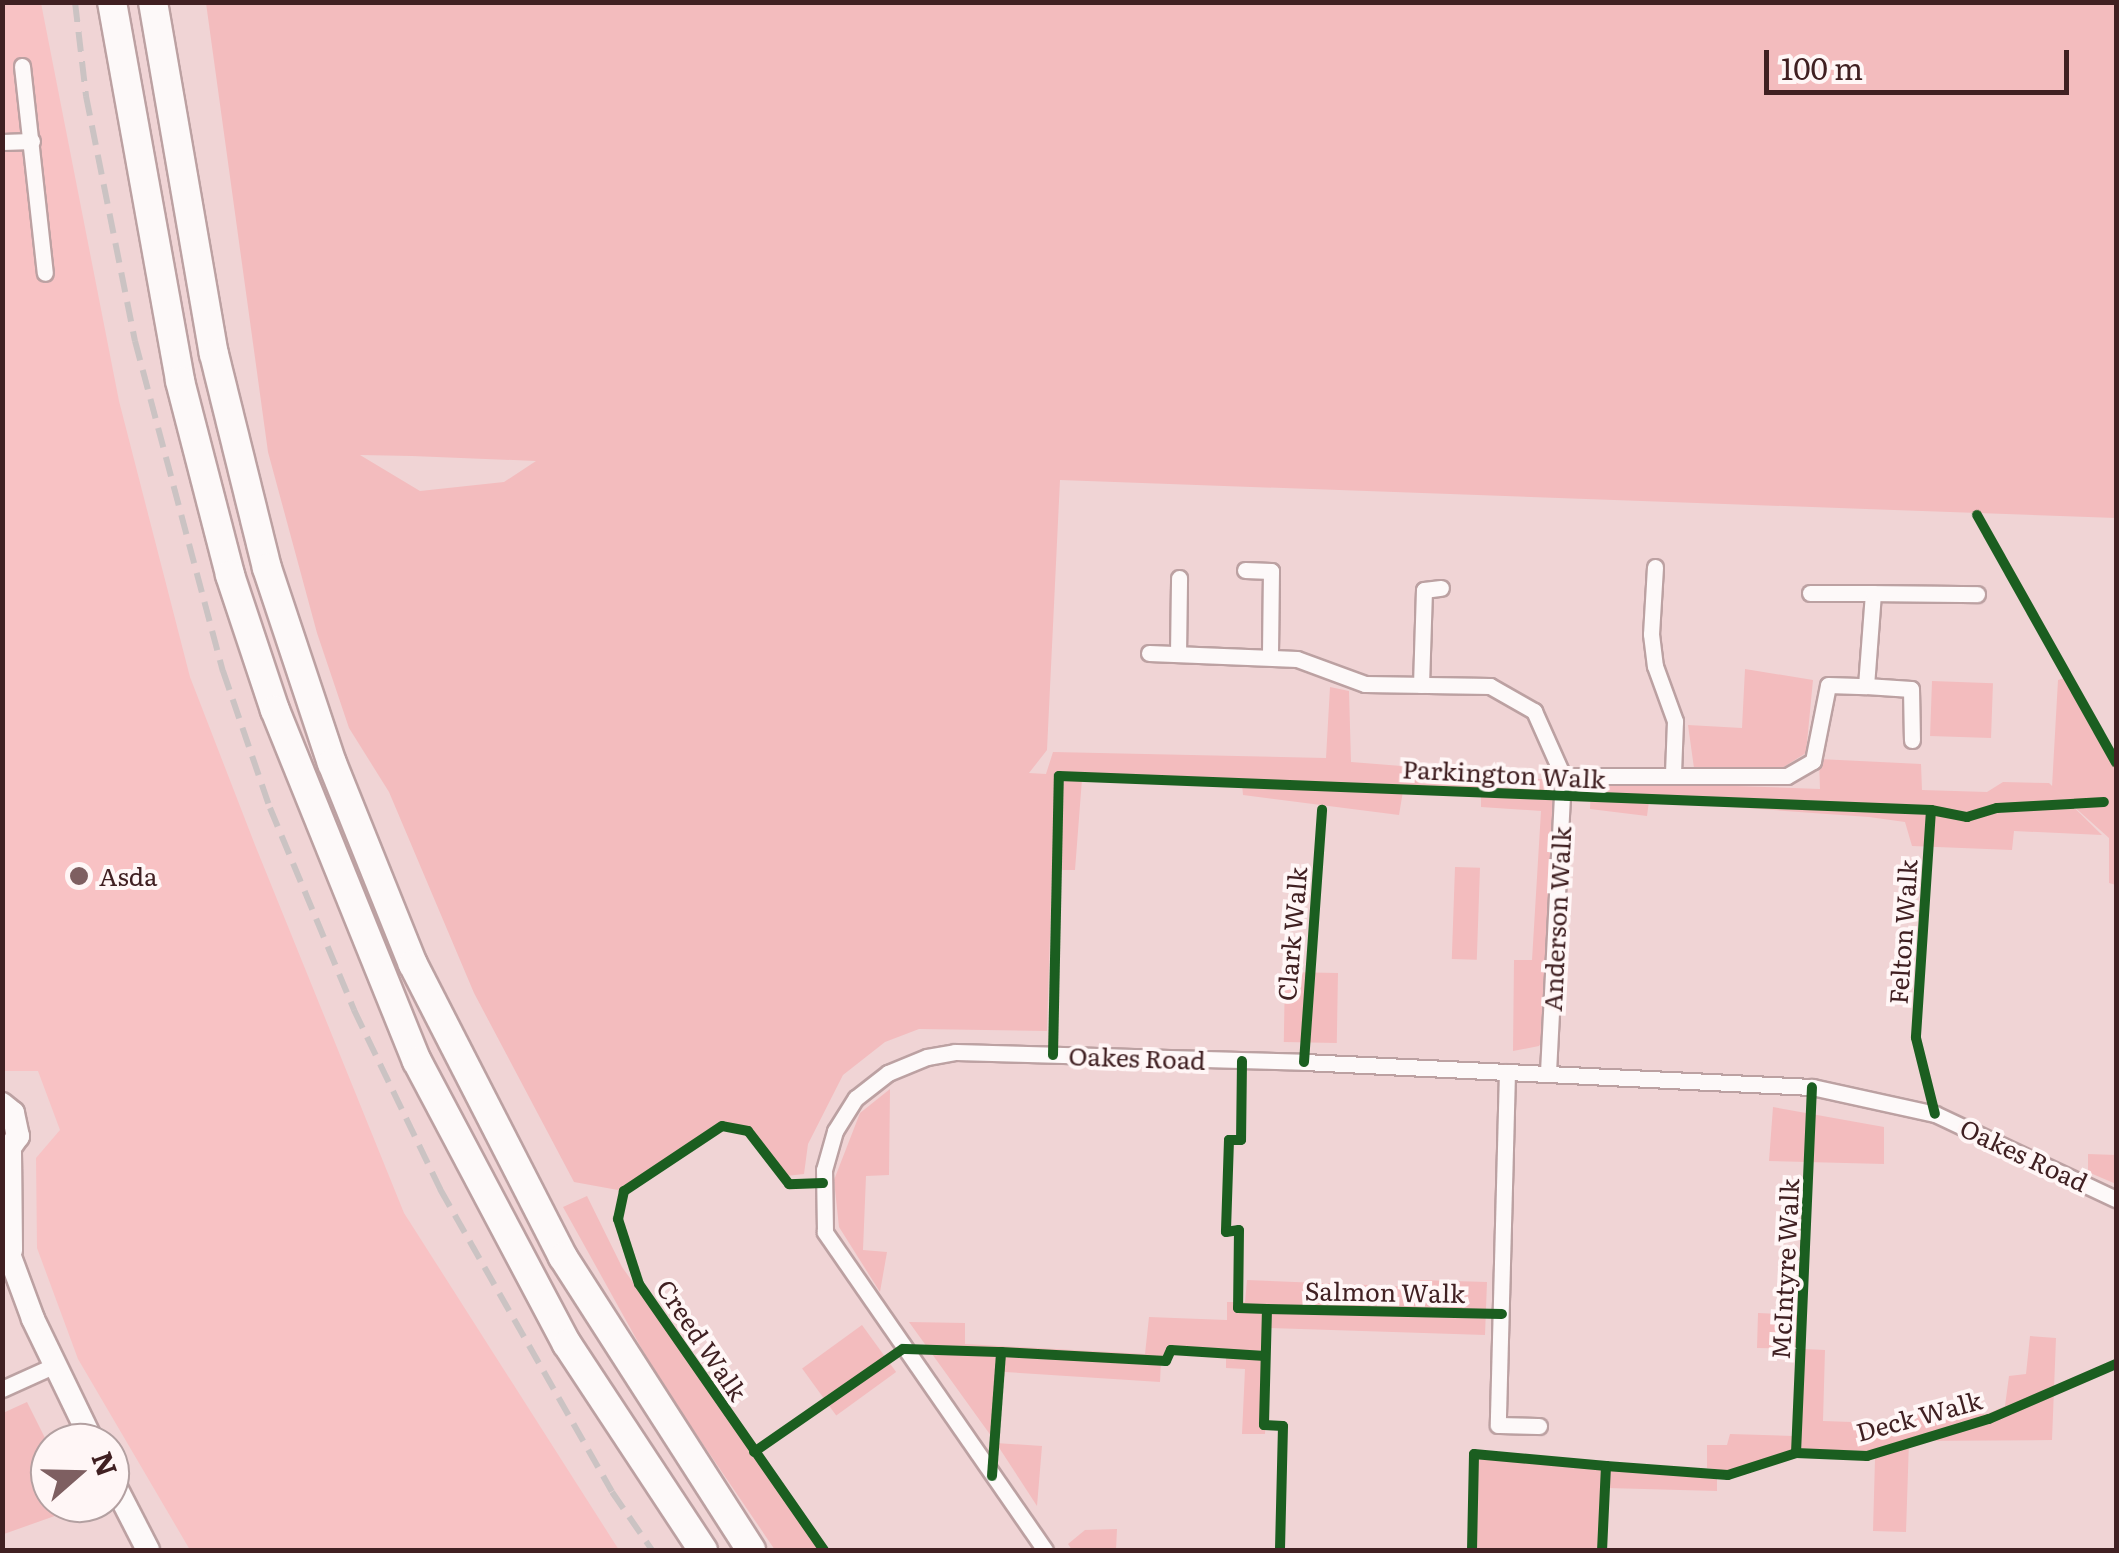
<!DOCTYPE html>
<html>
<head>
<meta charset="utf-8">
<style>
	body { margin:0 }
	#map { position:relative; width:2119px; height:1553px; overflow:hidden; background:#f0d4d5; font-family:Literata,serif }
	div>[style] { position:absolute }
	.built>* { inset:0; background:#f8c2c4 }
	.green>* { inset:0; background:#f3bcbe; transform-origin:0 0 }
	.roads { filter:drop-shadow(2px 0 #bca1a2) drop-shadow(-2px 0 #bca1a2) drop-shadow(0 2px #bca1a2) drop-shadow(0 -2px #bca1a2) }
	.street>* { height:15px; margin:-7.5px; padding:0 7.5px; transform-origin:7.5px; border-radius:7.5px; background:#fdf9f9 }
	.secondary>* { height:22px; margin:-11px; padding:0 11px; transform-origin:11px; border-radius:11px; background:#fdf9f9 }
	.highway>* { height:28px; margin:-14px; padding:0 14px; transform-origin:14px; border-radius:14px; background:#fdf9f9 }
	.rail>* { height:6px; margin-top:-3px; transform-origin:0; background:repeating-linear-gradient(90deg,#cbc3c3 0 20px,transparent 0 30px) }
	.cycleway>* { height:10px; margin:-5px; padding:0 5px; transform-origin:5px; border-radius:5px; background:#1b5e20 }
	.dots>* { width:28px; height:28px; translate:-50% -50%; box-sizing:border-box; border:5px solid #fff6f6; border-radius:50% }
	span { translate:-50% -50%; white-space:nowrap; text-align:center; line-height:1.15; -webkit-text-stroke:8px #fff6f6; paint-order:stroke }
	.street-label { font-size:25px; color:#402022 }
	.poi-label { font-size:25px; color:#402022 }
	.left { translate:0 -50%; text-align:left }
	.frame { position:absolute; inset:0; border:5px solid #402022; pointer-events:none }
	.north { position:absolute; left:30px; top:1423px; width:100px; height:100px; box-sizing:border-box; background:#fff6f6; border:2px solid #b3a0a1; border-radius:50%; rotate:70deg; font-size:28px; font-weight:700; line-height:40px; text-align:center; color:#402022 }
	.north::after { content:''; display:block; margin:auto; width:35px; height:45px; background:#7e5f61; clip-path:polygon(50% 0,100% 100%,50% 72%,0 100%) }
	.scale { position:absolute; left:1764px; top:50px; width:305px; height:45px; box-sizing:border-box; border:5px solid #402022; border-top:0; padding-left:12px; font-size:30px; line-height:35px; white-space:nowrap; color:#402022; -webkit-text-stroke:8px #fff6f6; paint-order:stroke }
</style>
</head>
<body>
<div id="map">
	<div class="built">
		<div style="clip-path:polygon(2px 3px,41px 3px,119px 401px,190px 677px,255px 845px,404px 1213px,619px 1550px,190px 1550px,78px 1359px,37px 1248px,36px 1158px,60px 1130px,38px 1071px,3px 1071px)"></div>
	</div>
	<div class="green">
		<div style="clip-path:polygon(evenodd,206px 3px,2116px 3px,2116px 518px,1060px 480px,1047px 750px,1029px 773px,1046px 774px,1053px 752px,1326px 758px,1330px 687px,1349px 691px,1351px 762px,1465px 771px,1474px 785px,1517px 789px,1520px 778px,1558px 780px,1547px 1032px,1539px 1046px,1513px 1051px,1514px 960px,1532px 960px,1541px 811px,1481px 807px,1481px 794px,1403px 791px,1399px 815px,1243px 795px,1242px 784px,1082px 779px,1075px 870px,1052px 870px,1047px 1031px,919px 1029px,885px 1042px,843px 1075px,808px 1144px,804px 1174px,786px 1176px,750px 1131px,721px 1121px,618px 1190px,574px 1182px,474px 993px,389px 792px,349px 728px,317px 633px,268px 452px,206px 3px,360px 455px,412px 456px,536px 461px,504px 482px,420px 491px,360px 455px)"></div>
		<div style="clip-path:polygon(1745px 669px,1813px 680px,1806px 753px,1782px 768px,1694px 768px,1688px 725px,1742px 728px)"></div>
		<div style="clip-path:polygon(2071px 676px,2116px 763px,2116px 885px,2109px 883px,2109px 838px,2052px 787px,2058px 680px)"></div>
		<div style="left:1932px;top:681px;width:61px;height:55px;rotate:2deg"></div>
		<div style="clip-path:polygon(1819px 759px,1921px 764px,1922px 790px,1987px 792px,2003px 782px,2049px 783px,2102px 835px,2014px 831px,2012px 850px,1912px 846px,1905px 822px,1869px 817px,1649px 801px,1647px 816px,1590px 809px,1591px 781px,1820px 789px)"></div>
		<div style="left:1455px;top:867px;width:25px;height:92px;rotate:2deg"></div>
		<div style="left:1285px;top:972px;width:53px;height:70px;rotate:1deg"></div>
		<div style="clip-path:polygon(890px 1089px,889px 1175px,866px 1176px,863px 1250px,887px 1252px,880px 1292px,839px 1227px,834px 1180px,860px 1113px)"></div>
		<div style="clip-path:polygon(1773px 1107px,1884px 1127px,1884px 1164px,1769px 1161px)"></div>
		<div style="clip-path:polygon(2088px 1154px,2116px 1155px,2116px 1184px,2088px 1172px)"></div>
		<div style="clip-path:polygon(587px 1196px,622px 1267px,824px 1550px,775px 1550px,658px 1378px,563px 1207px)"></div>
		<div style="clip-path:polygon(1247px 1280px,1418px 1287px,1419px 1280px,1487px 1282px,1485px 1335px,1270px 1328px,1265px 1434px,1242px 1434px,1245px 1369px,1226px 1368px,1226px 1353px,1170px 1352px,1161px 1360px,1160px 1382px,1005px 1372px,994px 1440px,909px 1322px,965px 1323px,965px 1344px,1145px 1354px,1149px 1317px,1227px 1320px,1227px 1302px,1245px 1302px)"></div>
		<div style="clip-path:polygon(1758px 1313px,1803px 1315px,1803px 1349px,1825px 1350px,1823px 1421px,1909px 1424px,1918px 1415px,1987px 1414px,2005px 1406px,2009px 1376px,2026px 1374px,2030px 1336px,2056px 1338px,2052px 1440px,1909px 1441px,1906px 1532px,1873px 1531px,1875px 1459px,1785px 1455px,1729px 1471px,1707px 1468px,1707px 1445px,1727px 1445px,1730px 1434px,1794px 1436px,1799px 1349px,1757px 1348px)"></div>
		<div style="left:862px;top:1325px;width:58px;height:74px;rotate:54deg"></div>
		<div style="clip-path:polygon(27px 1402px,50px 1448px,50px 1503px,80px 1507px,4px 1534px,3px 1550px,3px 1413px)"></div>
		<div style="clip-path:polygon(996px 1443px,1042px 1446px,1037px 1506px)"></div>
		<div style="left:1478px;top:1456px;width:128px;height:94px;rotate:5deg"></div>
		<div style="clip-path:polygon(1607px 1468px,1717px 1476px,1717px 1491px,1607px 1488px)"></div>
		<div style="clip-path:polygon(1117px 1529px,1116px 1550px,1072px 1550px,1068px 1544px,1085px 1530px)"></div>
	</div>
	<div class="roads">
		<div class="street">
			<div style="left:22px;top:66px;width:208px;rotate:83.7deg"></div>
			<div style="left:2px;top:142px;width:30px;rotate:-2deg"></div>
			<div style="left:1655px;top:567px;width:67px;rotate:93.4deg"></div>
			<div style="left:1651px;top:634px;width:32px;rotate:83deg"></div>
			<div style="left:1655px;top:666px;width:59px;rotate:70deg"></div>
			<div style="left:1675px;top:721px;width:52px;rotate:92.2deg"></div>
			<div style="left:1245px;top:570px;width:26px;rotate:2deg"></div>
			<div style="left:1271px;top:571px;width:85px;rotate:90.7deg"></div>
			<div style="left:1810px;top:593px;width:63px"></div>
			<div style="left:1149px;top:653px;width:148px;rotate:2.3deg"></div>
			<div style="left:1297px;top:659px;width:72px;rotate:20.2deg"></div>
			<div style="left:1365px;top:684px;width:125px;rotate:0.9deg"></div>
			<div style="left:1490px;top:686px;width:51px;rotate:29.6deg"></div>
			<div style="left:1534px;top:711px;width:71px;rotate:66deg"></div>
			<div style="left:1563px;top:776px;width:297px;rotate:92.9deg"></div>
			<div style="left:1178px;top:654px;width:76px;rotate:-89.2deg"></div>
			<div style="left:1421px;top:685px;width:95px;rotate:-88.2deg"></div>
			<div style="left:1424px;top:590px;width:17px;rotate:-7deg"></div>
			<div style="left:1866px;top:686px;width:45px;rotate:3.8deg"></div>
			<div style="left:1911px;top:689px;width:51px;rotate:88.9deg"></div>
			<div style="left:1563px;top:776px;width:224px"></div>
			<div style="left:1787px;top:776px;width:30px;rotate:-30deg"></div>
			<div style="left:1813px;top:761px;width:77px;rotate:-78.8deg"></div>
			<div style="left:1828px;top:685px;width:38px;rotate:2deg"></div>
			<div style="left:1866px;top:686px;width:93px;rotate:-85.7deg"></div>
			<div style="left:1873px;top:593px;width:104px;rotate:0.6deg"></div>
			<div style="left:1507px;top:1072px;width:353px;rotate:91.5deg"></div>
			<div style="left:1498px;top:1425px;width:41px;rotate:1.4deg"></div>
			<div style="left:2px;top:1389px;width:56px;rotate:-24.3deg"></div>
			<div style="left:1045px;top:1550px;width:387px;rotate:-124.7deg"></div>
			<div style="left:825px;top:1232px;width:62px;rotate:-90.9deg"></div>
			<div style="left:824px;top:1170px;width:41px;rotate:-74.2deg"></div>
			<div style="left:835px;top:1131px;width:39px;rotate:-58deg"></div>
			<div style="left:856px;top:1098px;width:41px;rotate:-38deg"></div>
			<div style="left:888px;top:1073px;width:42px;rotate:-22.3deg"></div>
			<div style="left:927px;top:1057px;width:28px;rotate:-10deg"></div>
			<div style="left:955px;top:1052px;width:349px;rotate:1.6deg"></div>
			<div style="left:1304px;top:1062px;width:509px;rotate:2.82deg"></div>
			<div style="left:1812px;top:1087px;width:126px;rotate:12.4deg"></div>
			<div style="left:1935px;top:1114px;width:200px;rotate:25.2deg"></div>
		</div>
		<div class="secondary">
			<div style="left:2px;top:1104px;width:14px;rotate:39deg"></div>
			<div style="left:13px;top:1113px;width:24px;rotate:78deg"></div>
			<div style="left:18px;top:1136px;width:28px;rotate:125deg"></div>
			<div style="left:10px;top:1152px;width:98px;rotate:89.4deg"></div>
			<div style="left:2px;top:1235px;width:90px;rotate:69.7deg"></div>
			<div style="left:33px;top:1319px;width:138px;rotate:64.2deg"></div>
			<div style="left:110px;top:1476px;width:83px;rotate:62.8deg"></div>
		</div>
		<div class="highway">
			<div style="left:112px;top:2px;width:385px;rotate:79.8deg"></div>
			<div style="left:180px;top:381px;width:200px;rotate:75.5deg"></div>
			<div style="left:230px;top:575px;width:142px;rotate:71.6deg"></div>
			<div style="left:275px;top:710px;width:379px;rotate:68deg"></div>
			<div style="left:417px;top:1061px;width:320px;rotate:62.1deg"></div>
			<div style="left:567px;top:1344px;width:247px;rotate:56.6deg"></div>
			<div style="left:153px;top:2px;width:357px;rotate:80.2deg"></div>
			<div style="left:214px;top:354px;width:220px;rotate:76.1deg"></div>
			<div style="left:267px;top:568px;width:206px;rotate:71.6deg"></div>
			<div style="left:332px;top:763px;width:217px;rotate:68.1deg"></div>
			<div style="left:413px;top:964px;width:329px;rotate:62.9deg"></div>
			<div style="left:563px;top:1257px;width:348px;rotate:57.3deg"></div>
		</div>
	</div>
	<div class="rail">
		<div style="left:75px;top:2px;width:95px;rotate:83.3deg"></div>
		<div style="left:86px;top:96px;width:250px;rotate:78.7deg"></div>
		<div style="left:135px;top:341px;width:342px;rotate:75.1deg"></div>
		<div style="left:223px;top:671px;width:145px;rotate:71.1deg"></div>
		<div style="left:270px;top:808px;width:219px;rotate:67.4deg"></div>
		<div style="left:354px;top:1010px;width:199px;rotate:64.3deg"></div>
		<div style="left:440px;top:1189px;width:348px;rotate:60.4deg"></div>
		<div style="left:612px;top:1492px;width:70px;rotate:55.4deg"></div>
	</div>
	<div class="cycleway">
		<div style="left:1977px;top:515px;width:284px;rotate:60.7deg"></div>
		<div style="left:1931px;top:810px;width:228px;rotate:93.8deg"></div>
		<div style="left:1916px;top:1038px;width:78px;rotate:76deg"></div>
		<div style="left:1053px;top:1055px;width:279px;rotate:-88.8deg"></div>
		<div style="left:1059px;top:776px;width:873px;rotate:2.23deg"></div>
		<div style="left:1931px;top:810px;width:37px;rotate:11deg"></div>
		<div style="left:1967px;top:817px;width:31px;rotate:-17deg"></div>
		<div style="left:1997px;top:808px;width:107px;rotate:-3.2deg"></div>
		<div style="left:1242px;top:1061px;width:79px;rotate:90.7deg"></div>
		<div style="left:1241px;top:1140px;width:12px;rotate:180deg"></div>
		<div style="left:1229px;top:1140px;width:92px;rotate:91.9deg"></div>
		<div style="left:1226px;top:1232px;width:13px;rotate:-9deg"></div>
		<div style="left:1239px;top:1230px;width:78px;rotate:90.7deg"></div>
		<div style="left:1238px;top:1308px;width:29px;rotate:2deg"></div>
		<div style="left:1267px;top:1309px;width:116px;rotate:91.5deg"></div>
		<div style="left:1264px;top:1425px;width:19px;rotate:3deg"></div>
		<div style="left:1283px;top:1426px;width:124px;rotate:91.4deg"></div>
		<div style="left:1304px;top:1062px;width:253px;rotate:-85.9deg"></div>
		<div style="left:823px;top:1183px;width:34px;rotate:178deg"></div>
		<div style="left:789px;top:1184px;width:67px;rotate:-127.7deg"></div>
		<div style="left:748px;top:1131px;width:26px;rotate:-169deg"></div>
		<div style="left:722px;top:1126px;width:118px;rotate:146.4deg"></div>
		<div style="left:624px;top:1191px;width:29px;rotate:102deg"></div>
		<div style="left:618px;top:1219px;width:68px;rotate:72.1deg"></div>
		<div style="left:639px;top:1284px;width:324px;rotate:55.2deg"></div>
		<div style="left:1267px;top:1309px;width:235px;rotate:1.2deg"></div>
		<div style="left:754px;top:1452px;width:181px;rotate:-34.7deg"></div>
		<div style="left:903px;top:1349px;width:98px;rotate:1.8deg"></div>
		<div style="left:1796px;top:1453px;width:366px;rotate:-87.5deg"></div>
		<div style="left:1606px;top:1466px;width:122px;rotate:4.2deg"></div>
		<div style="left:1728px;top:1475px;width:71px;rotate:-17.9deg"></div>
		<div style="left:1796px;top:1453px;width:71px;rotate:2.4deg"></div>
		<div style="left:1867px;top:1456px;width:127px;rotate:-16.9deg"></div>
		<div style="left:1989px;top:1419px;width:138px;rotate:-23.4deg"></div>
		<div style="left:992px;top:1476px;width:124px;rotate:-85.8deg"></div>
		<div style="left:1001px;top:1352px;width:165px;rotate:3.1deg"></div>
		<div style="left:1166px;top:1361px;width:12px;rotate:-66deg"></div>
		<div style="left:1171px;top:1350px;width:94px;rotate:3.7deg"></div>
		<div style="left:1472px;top:1550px;width:96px;rotate:-88.8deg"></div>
		<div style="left:1474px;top:1454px;width:133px;rotate:5.2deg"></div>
		<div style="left:1606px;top:1466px;width:84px;rotate:92.7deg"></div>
	</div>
	<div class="dots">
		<div style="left:79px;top:876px;background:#7e5f61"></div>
	</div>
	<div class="street-label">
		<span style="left:1504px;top:774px;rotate:3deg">Parkington Walk</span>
		<span style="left:1557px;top:919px;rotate:-87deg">Anderson Walk</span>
		<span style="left:1903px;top:932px;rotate:-86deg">Felton Walk</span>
		<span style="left:1292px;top:934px;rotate:-85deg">Clark Walk</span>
		<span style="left:1137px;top:1058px;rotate:2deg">Oakes Road</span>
		<span style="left:2024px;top:1155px;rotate:25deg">Oakes Road</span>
		<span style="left:1785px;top:1269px;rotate:-87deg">McIntyre Walk</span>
		<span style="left:1385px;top:1292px;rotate:1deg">Salmon Walk</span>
		<span style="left:702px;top:1340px;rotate:56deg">Creed Walk</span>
		<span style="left:1919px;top:1416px;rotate:-15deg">Deck Walk</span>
	</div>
	<div class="poi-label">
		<span class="left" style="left:99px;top:876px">Asda</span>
	</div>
	<div class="frame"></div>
	<div class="north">N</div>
	<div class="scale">100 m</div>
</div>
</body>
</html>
